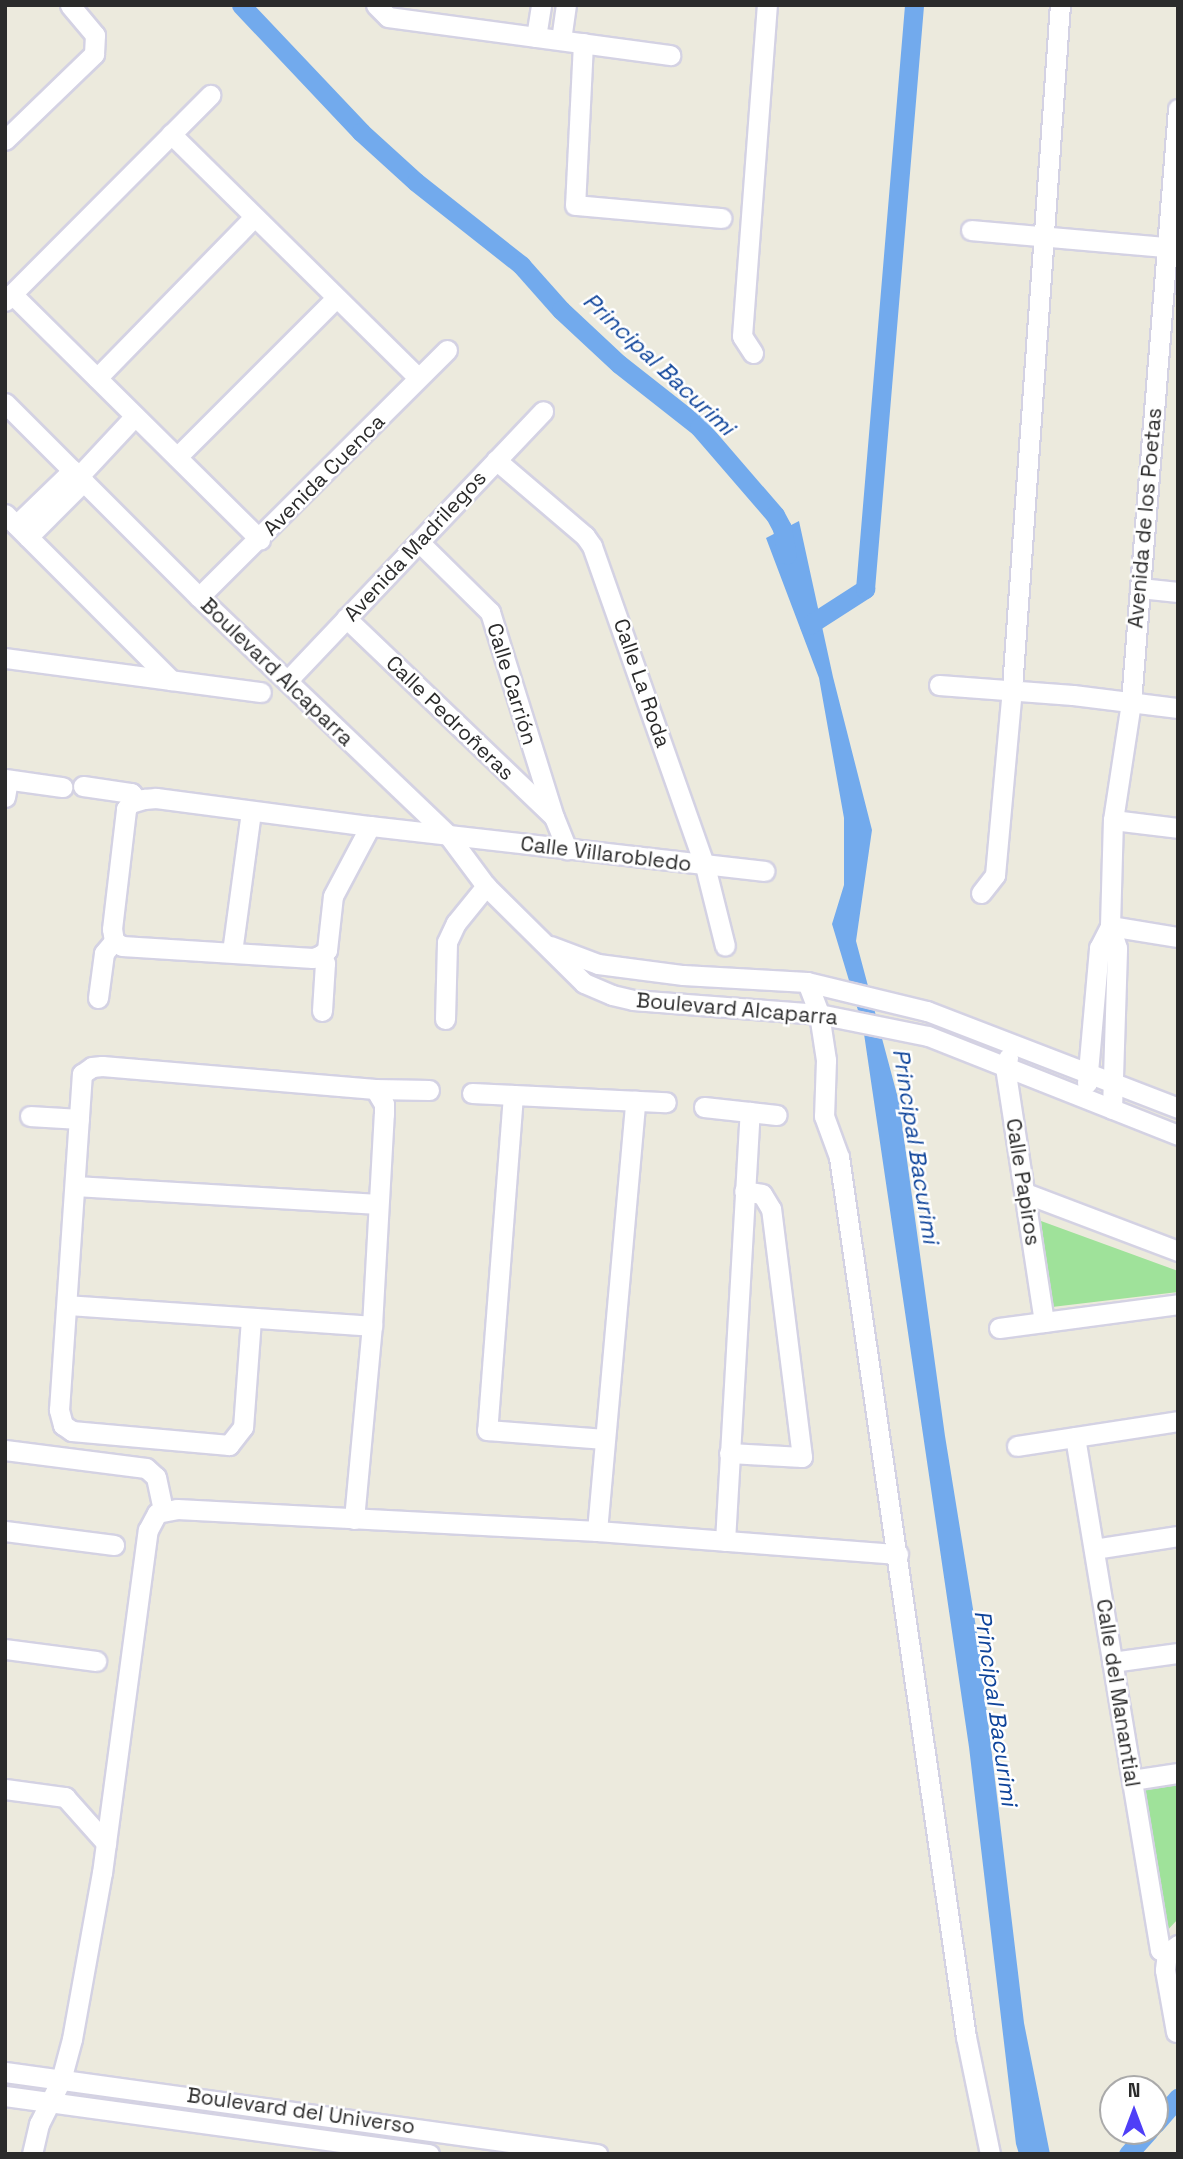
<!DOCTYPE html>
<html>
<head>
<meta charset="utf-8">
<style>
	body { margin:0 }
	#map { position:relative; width:1183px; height:2159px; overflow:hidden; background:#eceadd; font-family:"Space Grotesk",sans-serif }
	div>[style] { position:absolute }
	.green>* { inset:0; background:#9fe29a }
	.water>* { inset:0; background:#72aaed }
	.canal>* { height:19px; margin:-9.5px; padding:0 9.5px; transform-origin:9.5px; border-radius:9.5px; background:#72aaed }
	.roads { filter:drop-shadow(2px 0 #d4d2e3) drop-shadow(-2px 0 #d4d2e3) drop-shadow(0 2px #d4d2e3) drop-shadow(0 -2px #d4d2e3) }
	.minor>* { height:19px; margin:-9.5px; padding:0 9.5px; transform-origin:9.5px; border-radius:9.5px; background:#fff }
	span { translate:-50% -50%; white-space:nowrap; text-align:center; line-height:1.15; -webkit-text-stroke:5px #fff; paint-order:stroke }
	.street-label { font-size:21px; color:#2b2b2b }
	.water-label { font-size:23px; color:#0f449a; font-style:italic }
	.frame { position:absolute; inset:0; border:7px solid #2b2b2b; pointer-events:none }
	.north { position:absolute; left:1099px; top:2075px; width:70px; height:70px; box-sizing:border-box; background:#fff; border:2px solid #aaa; border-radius:50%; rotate:0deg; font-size:19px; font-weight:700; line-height:28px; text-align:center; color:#2b2b2b }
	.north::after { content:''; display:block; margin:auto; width:24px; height:32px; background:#4f3ff7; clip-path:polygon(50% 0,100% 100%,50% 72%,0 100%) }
</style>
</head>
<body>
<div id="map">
	<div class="green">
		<div style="clip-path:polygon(1041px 1221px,1178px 1271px,1178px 1292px,1052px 1307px)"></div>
		<div style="clip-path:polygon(1178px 1779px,1178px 1919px,1163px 1935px,1137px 1784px)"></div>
	</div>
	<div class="water">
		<div style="clip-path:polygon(799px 521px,833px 677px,872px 830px,856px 941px,899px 1102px,945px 1436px,979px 1646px,1024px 2023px,1050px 2154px,1019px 2154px,1016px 2144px,969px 1747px,863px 1027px,832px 924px,844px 885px,844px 818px,819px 678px,766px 538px)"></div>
	</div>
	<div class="canal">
		<div style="left:241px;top:5px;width:175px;rotate:46.6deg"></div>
		<div style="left:361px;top:132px;width:74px;rotate:42.3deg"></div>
		<div style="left:416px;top:182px;width:134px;rotate:38.3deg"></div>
		<div style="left:521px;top:265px;width:60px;rotate:48.4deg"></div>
		<div style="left:561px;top:310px;width:79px;rotate:43deg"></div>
		<div style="left:619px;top:364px;width:102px;rotate:38.2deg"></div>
		<div style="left:699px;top:427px;width:116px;rotate:49.2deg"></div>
		<div style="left:775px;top:515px;width:15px;rotate:62deg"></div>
		<div style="left:782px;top:528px;width:27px;rotate:80deg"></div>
		<div style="left:809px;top:625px;width:67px;rotate:-32.7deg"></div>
		<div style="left:865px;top:589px;width:586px;rotate:-85.2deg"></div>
		<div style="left:1155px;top:2124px;width:35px;rotate:-49deg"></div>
		<div style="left:1128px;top:2154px;width:31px;rotate:-48deg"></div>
	</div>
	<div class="roads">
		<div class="minor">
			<div style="left:376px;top:5px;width:17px;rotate:45deg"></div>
			<div style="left:388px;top:17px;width:285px;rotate:7.7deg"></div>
			<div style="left:536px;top:37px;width:32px;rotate:-81deg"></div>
			<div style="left:561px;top:40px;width:35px;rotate:-82deg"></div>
			<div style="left:583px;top:43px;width:162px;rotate:92.8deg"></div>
			<div style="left:575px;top:205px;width:147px;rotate:5.1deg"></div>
			<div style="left:171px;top:134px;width:347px;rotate:44.6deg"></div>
			<div style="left:5px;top:140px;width:124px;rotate:-44deg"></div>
			<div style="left:94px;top:54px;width:19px;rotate:-87deg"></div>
			<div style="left:95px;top:35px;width:39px;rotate:-130deg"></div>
			<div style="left:971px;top:230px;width:208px;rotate:5deg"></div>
			<div style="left:12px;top:294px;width:349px;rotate:44.7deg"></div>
			<div style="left:5px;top:301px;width:291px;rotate:-45.1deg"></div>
			<div style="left:753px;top:353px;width:20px;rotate:-123deg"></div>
			<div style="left:742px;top:336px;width:332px;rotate:-85.7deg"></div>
			<div style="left:97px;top:378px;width:225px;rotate:-45.7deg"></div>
			<div style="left:5px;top:403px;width:274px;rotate:45deg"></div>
			<div style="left:199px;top:597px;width:344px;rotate:43.7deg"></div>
			<div style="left:448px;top:835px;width:64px;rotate:53.3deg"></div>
			<div style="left:486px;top:886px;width:138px;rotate:44.7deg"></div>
			<div style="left:584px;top:983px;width:30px;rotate:23deg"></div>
			<div style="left:612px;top:995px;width:22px;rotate:13deg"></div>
			<div style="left:633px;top:1000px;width:187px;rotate:4.3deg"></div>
			<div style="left:819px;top:1014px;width:111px;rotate:11.4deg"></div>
			<div style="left:928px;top:1036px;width:269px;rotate:21.6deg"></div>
			<div style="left:177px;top:457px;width:225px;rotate:-45deg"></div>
			<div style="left:496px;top:460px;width:117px;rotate:40.5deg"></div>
			<div style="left:585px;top:536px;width:12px;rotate:55deg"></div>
			<div style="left:592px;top:546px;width:339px;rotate:70.6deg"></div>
			<div style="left:705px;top:866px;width:82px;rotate:76deg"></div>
			<div style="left:79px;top:476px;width:82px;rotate:-47deg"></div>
			<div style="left:5px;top:514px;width:235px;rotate:45deg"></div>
			<div style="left:16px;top:525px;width:79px;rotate:-44deg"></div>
			<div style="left:28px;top:537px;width:79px;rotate:-45deg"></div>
			<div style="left:419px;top:542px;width:100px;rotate:44.6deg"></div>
			<div style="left:490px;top:612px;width:215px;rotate:72.7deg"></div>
			<div style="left:554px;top:817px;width:35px;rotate:68deg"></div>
			<div style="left:1140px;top:588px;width:38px;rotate:6deg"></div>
			<div style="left:199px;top:597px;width:350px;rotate:-44.9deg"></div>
			<div style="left:346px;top:618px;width:286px;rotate:43.7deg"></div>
			<div style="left:5px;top:658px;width:258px;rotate:7.6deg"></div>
			<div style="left:287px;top:681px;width:372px;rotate:-46.5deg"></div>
			<div style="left:939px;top:685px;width:134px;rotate:4.3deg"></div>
			<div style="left:1073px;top:695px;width:106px;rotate:7.1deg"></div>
			<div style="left:5px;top:779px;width:58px;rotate:8deg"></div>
			<div style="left:83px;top:786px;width:49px;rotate:8.3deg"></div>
			<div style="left:131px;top:793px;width:9px;rotate:49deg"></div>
			<div style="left:5px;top:797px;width:17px;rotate:-80deg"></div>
			<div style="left:1113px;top:820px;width:65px;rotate:7deg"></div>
			<div style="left:981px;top:893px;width:23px;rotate:-52deg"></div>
			<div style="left:995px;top:875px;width:187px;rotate:-84.8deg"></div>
			<div style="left:1012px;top:689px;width:686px;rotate:-85.99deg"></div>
			<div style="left:1110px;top:926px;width:69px;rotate:9.2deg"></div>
			<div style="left:114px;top:941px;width:12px;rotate:-99deg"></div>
			<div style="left:112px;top:929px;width:121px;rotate:-83.3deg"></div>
			<div style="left:126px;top:809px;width:7px;rotate:-56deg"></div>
			<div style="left:130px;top:803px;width:15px;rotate:-16deg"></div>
			<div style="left:144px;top:799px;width:12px;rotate:-5deg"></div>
			<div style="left:156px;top:798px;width:216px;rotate:7.5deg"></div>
			<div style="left:370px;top:826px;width:397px;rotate:6.5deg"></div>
			<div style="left:114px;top:941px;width:9px;rotate:32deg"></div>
			<div style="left:122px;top:946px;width:191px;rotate:3.6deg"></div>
			<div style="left:313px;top:958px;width:9px;rotate:-21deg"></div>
			<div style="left:321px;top:955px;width:8px;rotate:-40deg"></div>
			<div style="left:327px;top:950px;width:54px;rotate:-83.7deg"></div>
			<div style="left:333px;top:896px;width:79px;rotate:-62.1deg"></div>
			<div style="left:550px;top:946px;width:51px;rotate:20.6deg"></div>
			<div style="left:598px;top:964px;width:86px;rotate:7.4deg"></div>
			<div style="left:683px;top:975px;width:124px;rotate:3.2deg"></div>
			<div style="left:807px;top:982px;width:123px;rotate:13.6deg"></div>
			<div style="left:927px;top:1011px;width:269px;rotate:21.1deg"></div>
			<div style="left:232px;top:952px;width:142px;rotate:-82.3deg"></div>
			<div style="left:321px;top:955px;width:9px;rotate:63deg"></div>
			<div style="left:325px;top:963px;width:48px;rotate:93.6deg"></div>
			<div style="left:807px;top:982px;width:34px;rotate:69deg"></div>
			<div style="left:819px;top:1014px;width:47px;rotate:81.3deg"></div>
			<div style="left:826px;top:1060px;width:56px;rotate:92deg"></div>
			<div style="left:824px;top:1116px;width:44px;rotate:69.9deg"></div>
			<div style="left:839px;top:1157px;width:889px;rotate:81.79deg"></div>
			<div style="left:966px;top:2037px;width:119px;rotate:78.4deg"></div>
			<div style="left:98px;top:998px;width:45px;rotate:-82.4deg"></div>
			<div style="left:104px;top:953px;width:16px;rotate:-50deg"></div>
			<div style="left:445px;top:1019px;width:77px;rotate:-88.5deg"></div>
			<div style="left:447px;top:942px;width:21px;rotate:-65deg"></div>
			<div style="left:456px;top:923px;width:48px;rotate:-51deg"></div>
			<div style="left:1008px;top:1058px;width:9px;rotate:108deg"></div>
			<div style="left:1005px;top:1067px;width:258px;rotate:81.3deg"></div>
			<div style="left:1087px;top:1083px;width:136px;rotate:-84.9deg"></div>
			<div style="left:1099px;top:948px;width:25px;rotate:-63deg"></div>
			<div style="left:472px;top:1093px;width:194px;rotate:2.7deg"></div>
			<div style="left:513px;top:1095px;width:336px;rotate:94.4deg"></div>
			<div style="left:487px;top:1430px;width:118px;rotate:4.4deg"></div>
			<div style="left:704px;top:1107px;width:73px;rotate:6.3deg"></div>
			<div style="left:1112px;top:1109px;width:161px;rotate:-88.2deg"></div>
			<div style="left:1117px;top:948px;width:23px;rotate:-108deg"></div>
			<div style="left:1110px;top:926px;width:106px;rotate:-88.4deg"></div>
			<div style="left:1113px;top:820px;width:119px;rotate:-81.3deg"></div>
			<div style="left:1131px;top:702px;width:595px;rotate:-85.47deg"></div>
			<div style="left:30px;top:1116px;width:49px;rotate:3.5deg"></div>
			<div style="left:76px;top:1186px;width:302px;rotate:3.4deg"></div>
			<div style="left:1025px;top:1193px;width:164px;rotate:20.8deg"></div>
			<div style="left:67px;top:1305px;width:306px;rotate:3.9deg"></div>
			<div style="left:251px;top:1319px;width:108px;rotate:94.2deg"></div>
			<div style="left:243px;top:1427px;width:23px;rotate:128deg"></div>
			<div style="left:229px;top:1445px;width:158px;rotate:-174.9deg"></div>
			<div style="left:72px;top:1431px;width:11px;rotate:-146deg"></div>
			<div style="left:63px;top:1425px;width:16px;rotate:-105deg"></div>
			<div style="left:59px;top:1410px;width:337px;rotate:-86.1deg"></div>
			<div style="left:82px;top:1074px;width:12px;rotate:-35deg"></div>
			<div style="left:92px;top:1067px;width:10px;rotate:-6deg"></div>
			<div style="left:102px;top:1066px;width:274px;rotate:4.8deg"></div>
			<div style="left:375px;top:1089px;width:54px;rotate:1.1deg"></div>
			<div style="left:999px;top:1328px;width:181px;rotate:-7.6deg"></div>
			<div style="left:1075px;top:1437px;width:520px;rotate:80.59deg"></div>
			<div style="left:1160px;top:1950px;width:8px;rotate:23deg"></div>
			<div style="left:1167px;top:1953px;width:14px;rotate:-36deg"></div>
			<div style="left:1017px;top:1446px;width:163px;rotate:-8.8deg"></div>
			<div style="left:5px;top:1450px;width:142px;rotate:7.3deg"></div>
			<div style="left:146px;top:1468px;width:13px;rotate:42deg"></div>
			<div style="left:156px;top:1477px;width:34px;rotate:78deg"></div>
			<div style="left:729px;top:1453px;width:73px;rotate:3.1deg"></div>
			<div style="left:802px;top:1457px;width:250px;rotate:-97.1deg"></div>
			<div style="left:771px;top:1209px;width:17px;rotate:-121deg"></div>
			<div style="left:762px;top:1194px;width:18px;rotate:-171deg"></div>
			<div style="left:354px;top:1519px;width:194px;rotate:-84.7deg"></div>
			<div style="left:372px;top:1326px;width:212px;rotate:-86.8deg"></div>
			<div style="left:384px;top:1114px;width:10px;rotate:-90deg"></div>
			<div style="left:384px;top:1104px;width:17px;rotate:-121deg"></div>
			<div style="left:5px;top:1531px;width:110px;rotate:7.3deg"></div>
			<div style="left:597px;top:1531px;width:432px;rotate:-84.9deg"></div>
			<div style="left:725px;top:1541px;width:430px;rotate:-86.7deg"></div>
			<div style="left:1094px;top:1549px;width:85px;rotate:-8.8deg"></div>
			<div style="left:5px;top:1649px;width:92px;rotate:7.5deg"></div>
			<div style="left:1112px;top:1662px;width:67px;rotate:-7.8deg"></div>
			<div style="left:1132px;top:1780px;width:47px;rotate:-8.7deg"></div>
			<div style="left:5px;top:1789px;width:61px;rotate:7.6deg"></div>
			<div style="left:65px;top:1797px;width:62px;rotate:48.3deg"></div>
			<div style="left:1167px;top:1953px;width:17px;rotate:97deg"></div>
			<div style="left:1165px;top:1970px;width:63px;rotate:79.9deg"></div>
			<div style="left:5px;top:2072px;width:598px;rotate:7.89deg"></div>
			<div style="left:5px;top:2096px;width:428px;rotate:7.8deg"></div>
			<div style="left:32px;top:2154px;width:31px;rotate:-77deg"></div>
			<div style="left:39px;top:2124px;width:49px;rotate:-63.4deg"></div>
			<div style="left:61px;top:2080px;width:42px;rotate:-75deg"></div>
			<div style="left:72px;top:2039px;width:169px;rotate:-79.8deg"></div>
			<div style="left:102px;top:1873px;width:346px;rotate:-82.4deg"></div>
			<div style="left:148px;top:1530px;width:19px;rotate:-62deg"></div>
			<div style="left:157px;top:1513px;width:20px;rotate:-11deg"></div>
			<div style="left:177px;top:1509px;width:421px;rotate:3deg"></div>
			<div style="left:597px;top:1531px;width:302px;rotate:4.4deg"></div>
		</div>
	</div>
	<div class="street-label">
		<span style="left:324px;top:475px;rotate:-45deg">Avenida Cuenca</span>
		<span style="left:1145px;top:518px;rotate:-85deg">Avenida de los Poetas</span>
		<span style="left:415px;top:546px;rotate:-47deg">Avenida Madrilegos</span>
		<span style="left:277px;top:672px;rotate:44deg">Boulevard Alcaparra</span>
		<span style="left:642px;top:683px;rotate:71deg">Calle La Roda</span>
		<span style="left:512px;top:684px;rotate:73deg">Calle Carrión</span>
		<span style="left:450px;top:718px;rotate:44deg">Calle Pedroñeras</span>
		<span style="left:606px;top:854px;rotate:7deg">Calle Villarobledo</span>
		<span style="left:737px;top:1009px;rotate:5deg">Boulevard Alcaparra</span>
		<span style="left:1023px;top:1182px;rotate:81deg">Calle Papiros</span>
		<span style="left:1118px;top:1693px;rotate:81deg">Calle del Manantial</span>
		<span style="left:301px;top:2111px;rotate:8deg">Boulevard del Universo</span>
	</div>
	<div class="water-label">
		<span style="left:659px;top:364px;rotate:43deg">Principal Bacurimi</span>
		<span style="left:916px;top:1146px;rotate:81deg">Principal Bacurimi</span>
		<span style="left:996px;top:1708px;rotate:82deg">Principal Bacurimi</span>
	</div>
	<div class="frame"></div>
	<div class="north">N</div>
</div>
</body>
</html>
